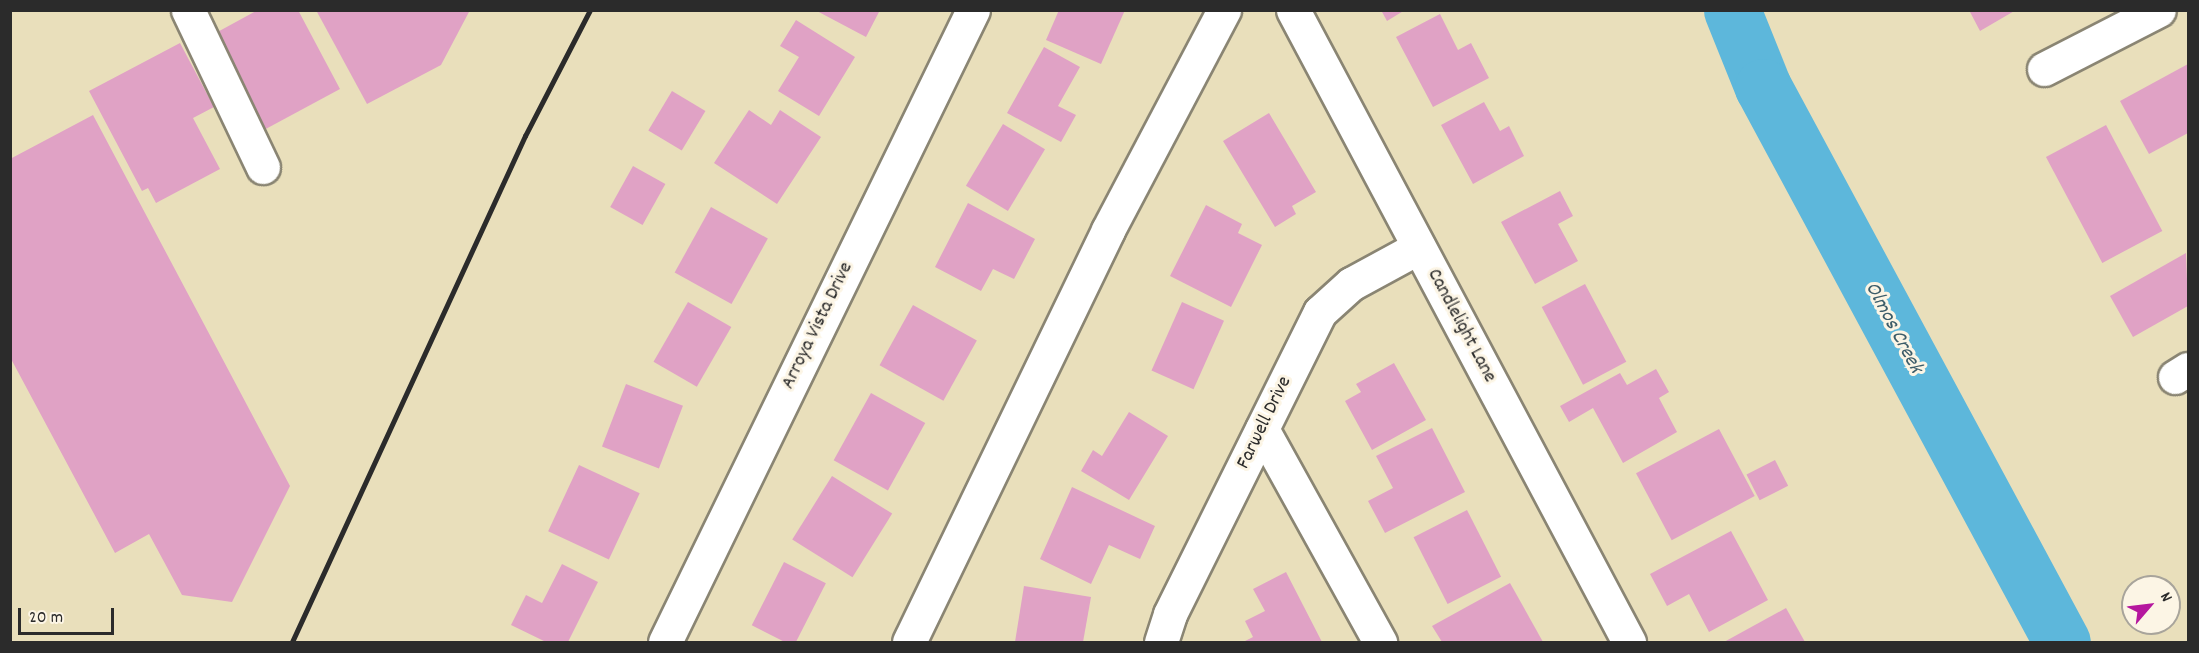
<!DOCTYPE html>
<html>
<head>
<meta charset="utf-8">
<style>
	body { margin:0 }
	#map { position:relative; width:2199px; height:653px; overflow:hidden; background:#e9dfbb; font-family:Dekko,sans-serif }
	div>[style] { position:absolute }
	.river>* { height:57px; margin:-28.5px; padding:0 28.5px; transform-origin:28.5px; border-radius:28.5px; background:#5db7db }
	.building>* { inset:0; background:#e0a2c5; transform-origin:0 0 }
	.roads { filter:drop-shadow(2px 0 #8a8573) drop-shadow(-2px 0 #8a8573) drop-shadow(0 2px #8a8573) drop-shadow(0 -2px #8a8573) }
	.minor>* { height:33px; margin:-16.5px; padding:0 16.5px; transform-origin:16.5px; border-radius:16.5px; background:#fff }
	.rail>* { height:4.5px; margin:-2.25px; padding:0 2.25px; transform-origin:2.25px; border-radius:2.25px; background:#2b2b2b }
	span { translate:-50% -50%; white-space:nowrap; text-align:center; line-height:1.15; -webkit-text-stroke:6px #fcf5e5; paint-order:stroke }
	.street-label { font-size:20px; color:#2b2b2b }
	.water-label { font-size:21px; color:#3c5c69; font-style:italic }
	.frame { position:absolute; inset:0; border:12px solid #2b2b2b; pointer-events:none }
	.north { position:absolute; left:2121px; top:575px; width:60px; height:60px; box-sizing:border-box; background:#fcf5e5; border:2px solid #a8a49b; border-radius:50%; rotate:62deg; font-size:16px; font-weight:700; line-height:24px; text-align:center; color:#2b2b2b }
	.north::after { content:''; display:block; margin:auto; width:21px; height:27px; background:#b5179e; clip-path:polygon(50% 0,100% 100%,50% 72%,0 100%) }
	.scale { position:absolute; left:18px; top:608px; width:96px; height:27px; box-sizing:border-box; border:3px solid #2b2b2b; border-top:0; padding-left:8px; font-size:18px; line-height:21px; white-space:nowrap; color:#2b2b2b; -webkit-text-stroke:4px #fcf5e5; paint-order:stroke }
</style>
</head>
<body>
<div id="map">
	<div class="river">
		<div style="left:1732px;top:10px;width:83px;rotate:68.1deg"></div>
		<div style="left:1763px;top:87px;width:630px;rotate:61.69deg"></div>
	</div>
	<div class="building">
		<div style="clip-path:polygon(258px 10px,298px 10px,340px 89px,262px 131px,212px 35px)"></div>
		<div style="clip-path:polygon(316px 10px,470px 10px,441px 65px,367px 104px)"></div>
		<div style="clip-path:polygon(815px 10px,880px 10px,866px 37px)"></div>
		<div style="clip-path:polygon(1059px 10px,1125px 10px,1101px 64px,1046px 40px)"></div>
		<div style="clip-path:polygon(1381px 10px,1405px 10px,1387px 21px)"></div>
		<div style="clip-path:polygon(1969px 10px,2016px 10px,1980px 31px)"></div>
		<div style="clip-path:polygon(1440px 14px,1458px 50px,1471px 43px,1489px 78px,1433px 107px,1396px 37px)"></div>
		<div style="clip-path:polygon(796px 20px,855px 57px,819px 116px,778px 91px,799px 57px,780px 46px)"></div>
		<div style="clip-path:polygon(180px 43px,214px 107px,193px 118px,220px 169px,156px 203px,148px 188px,142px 191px,89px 91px)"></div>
		<div style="clip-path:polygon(1044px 47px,1080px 67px,1058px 106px,1076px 115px,1061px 142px,1007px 113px)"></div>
		<div style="clip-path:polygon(2188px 64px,2188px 133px,2149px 154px,2120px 101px)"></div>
		<div style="left:672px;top:91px;width:39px;height:46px;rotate:31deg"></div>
		<div style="clip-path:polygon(1484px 102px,1500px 131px,1509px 126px,1524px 156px,1473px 184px,1441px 125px)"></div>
		<div style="clip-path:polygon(749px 110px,771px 125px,780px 110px,821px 137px,777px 204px,714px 163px)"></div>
		<div style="clip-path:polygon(1269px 113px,1316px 192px,1292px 206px,1296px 214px,1275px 227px,1223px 141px)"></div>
		<div style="clip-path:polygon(93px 115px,290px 486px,232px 602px,182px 595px,149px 534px,115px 553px,10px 357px,10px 159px)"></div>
		<div style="left:1003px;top:124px;width:49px;height:72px;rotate:31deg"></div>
		<div style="left:2106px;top:125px;width:120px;height:68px;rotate:62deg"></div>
		<div style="left:633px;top:166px;width:37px;height:47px;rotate:29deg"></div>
		<div style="clip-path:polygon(1560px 191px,1573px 216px,1558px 224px,1578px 261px,1535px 284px,1501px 222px)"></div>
		<div style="clip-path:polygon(968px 203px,1035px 239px,1014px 279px,993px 269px,981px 291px,935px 267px)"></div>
		<div style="clip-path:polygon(1206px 205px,1242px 224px,1238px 233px,1262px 245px,1231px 307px,1170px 276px)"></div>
		<div style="left:711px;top:207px;width:65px;height:75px;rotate:29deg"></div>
		<div style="clip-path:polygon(2186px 253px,2188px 306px,2133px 337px,2110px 296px)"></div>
		<div style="left:1585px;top:284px;width:88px;height:49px;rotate:62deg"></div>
		<div style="left:688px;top:302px;width:50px;height:69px;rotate:30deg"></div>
		<div style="left:1182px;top:302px;width:46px;height:75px;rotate:24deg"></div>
		<div style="left:913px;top:305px;width:73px;height:69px;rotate:29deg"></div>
		<div style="clip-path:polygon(1394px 363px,1426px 420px,1372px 450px,1345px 401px,1361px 392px,1356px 384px)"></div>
		<div style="clip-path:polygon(1656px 369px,1669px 392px,1659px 398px,1677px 432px,1623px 463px,1593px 408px,1569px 422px,1560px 406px,1620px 373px,1627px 385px)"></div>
		<div style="left:626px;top:384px;width:61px;height:67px;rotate:21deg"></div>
		<div style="left:871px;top:393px;width:62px;height:77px;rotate:29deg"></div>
		<div style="clip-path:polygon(1129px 412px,1168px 436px,1129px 500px,1081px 471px,1093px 450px,1102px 456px)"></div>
		<div style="clip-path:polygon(1432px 428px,1465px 492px,1385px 533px,1368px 501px,1393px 488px,1376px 456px)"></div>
		<div style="left:1719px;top:429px;width:76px;height:94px;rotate:62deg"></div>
		<div style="left:1775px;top:460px;width:29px;height:32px;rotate:63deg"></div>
		<div style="left:579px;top:465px;width:67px;height:73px;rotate:25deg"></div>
		<div style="left:832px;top:476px;width:71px;height:75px;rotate:32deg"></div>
		<div style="clip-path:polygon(1072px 487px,1155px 526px,1140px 559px,1109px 545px,1091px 584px,1040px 559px)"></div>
		<div style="left:1467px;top:510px;width:75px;height:60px;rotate:63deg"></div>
		<div style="clip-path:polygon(1731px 531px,1768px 600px,1709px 632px,1689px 594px,1667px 606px,1650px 574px)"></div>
		<div style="left:784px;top:562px;width:47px;height:71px;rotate:27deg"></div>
		<div style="clip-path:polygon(562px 564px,598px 582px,568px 642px,546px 642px,511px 625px,526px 595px,542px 603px)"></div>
		<div style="clip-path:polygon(1286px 572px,1322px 642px,1243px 642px,1253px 637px,1245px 621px,1265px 611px,1253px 589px)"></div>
		<div style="clip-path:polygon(1510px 583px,1543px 642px,1442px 642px,1432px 626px)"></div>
		<div style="clip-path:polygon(1024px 586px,1091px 597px,1083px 642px,1015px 642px)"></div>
		<div style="clip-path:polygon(1786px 608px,1805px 642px,1724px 642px)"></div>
	</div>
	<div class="roads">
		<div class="minor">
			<div style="left:188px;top:10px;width:174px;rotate:64.5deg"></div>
			<div style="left:1293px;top:10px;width:716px;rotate:62deg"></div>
			<div style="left:2044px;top:69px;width:129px;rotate:-27.2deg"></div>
			<div style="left:2175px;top:377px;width:15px;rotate:-32deg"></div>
			<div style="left:1262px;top:429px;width:244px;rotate:61deg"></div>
			<div style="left:665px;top:642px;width:703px;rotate:-64.02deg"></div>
			<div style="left:909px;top:642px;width:458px;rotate:-64.2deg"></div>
			<div style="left:1108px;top:230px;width:249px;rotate:-62.2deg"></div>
			<div style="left:1161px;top:642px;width:29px;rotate:-72deg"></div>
			<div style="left:1170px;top:614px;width:337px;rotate:-63.6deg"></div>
			<div style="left:1320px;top:312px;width:42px;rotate:-42.1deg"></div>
			<div style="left:1351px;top:284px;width:77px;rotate:-28.6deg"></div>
		</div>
	</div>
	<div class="rail">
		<div style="left:292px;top:642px;width:557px;rotate:-65.28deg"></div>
		<div style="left:525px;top:136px;width:142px;rotate:-62.7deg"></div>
	</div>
	<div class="street-label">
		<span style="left:818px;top:326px;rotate:-64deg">Arroya Vista Drive</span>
		<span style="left:1461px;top:326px;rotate:62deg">Candlelight Lane</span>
		<span style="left:1265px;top:423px;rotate:-64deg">Farwell Drive</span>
	</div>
	<div class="water-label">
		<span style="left:1893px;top:328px;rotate:62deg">Olmos Creek</span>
	</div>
	<div class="frame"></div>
	<div class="north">N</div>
	<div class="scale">20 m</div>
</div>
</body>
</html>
